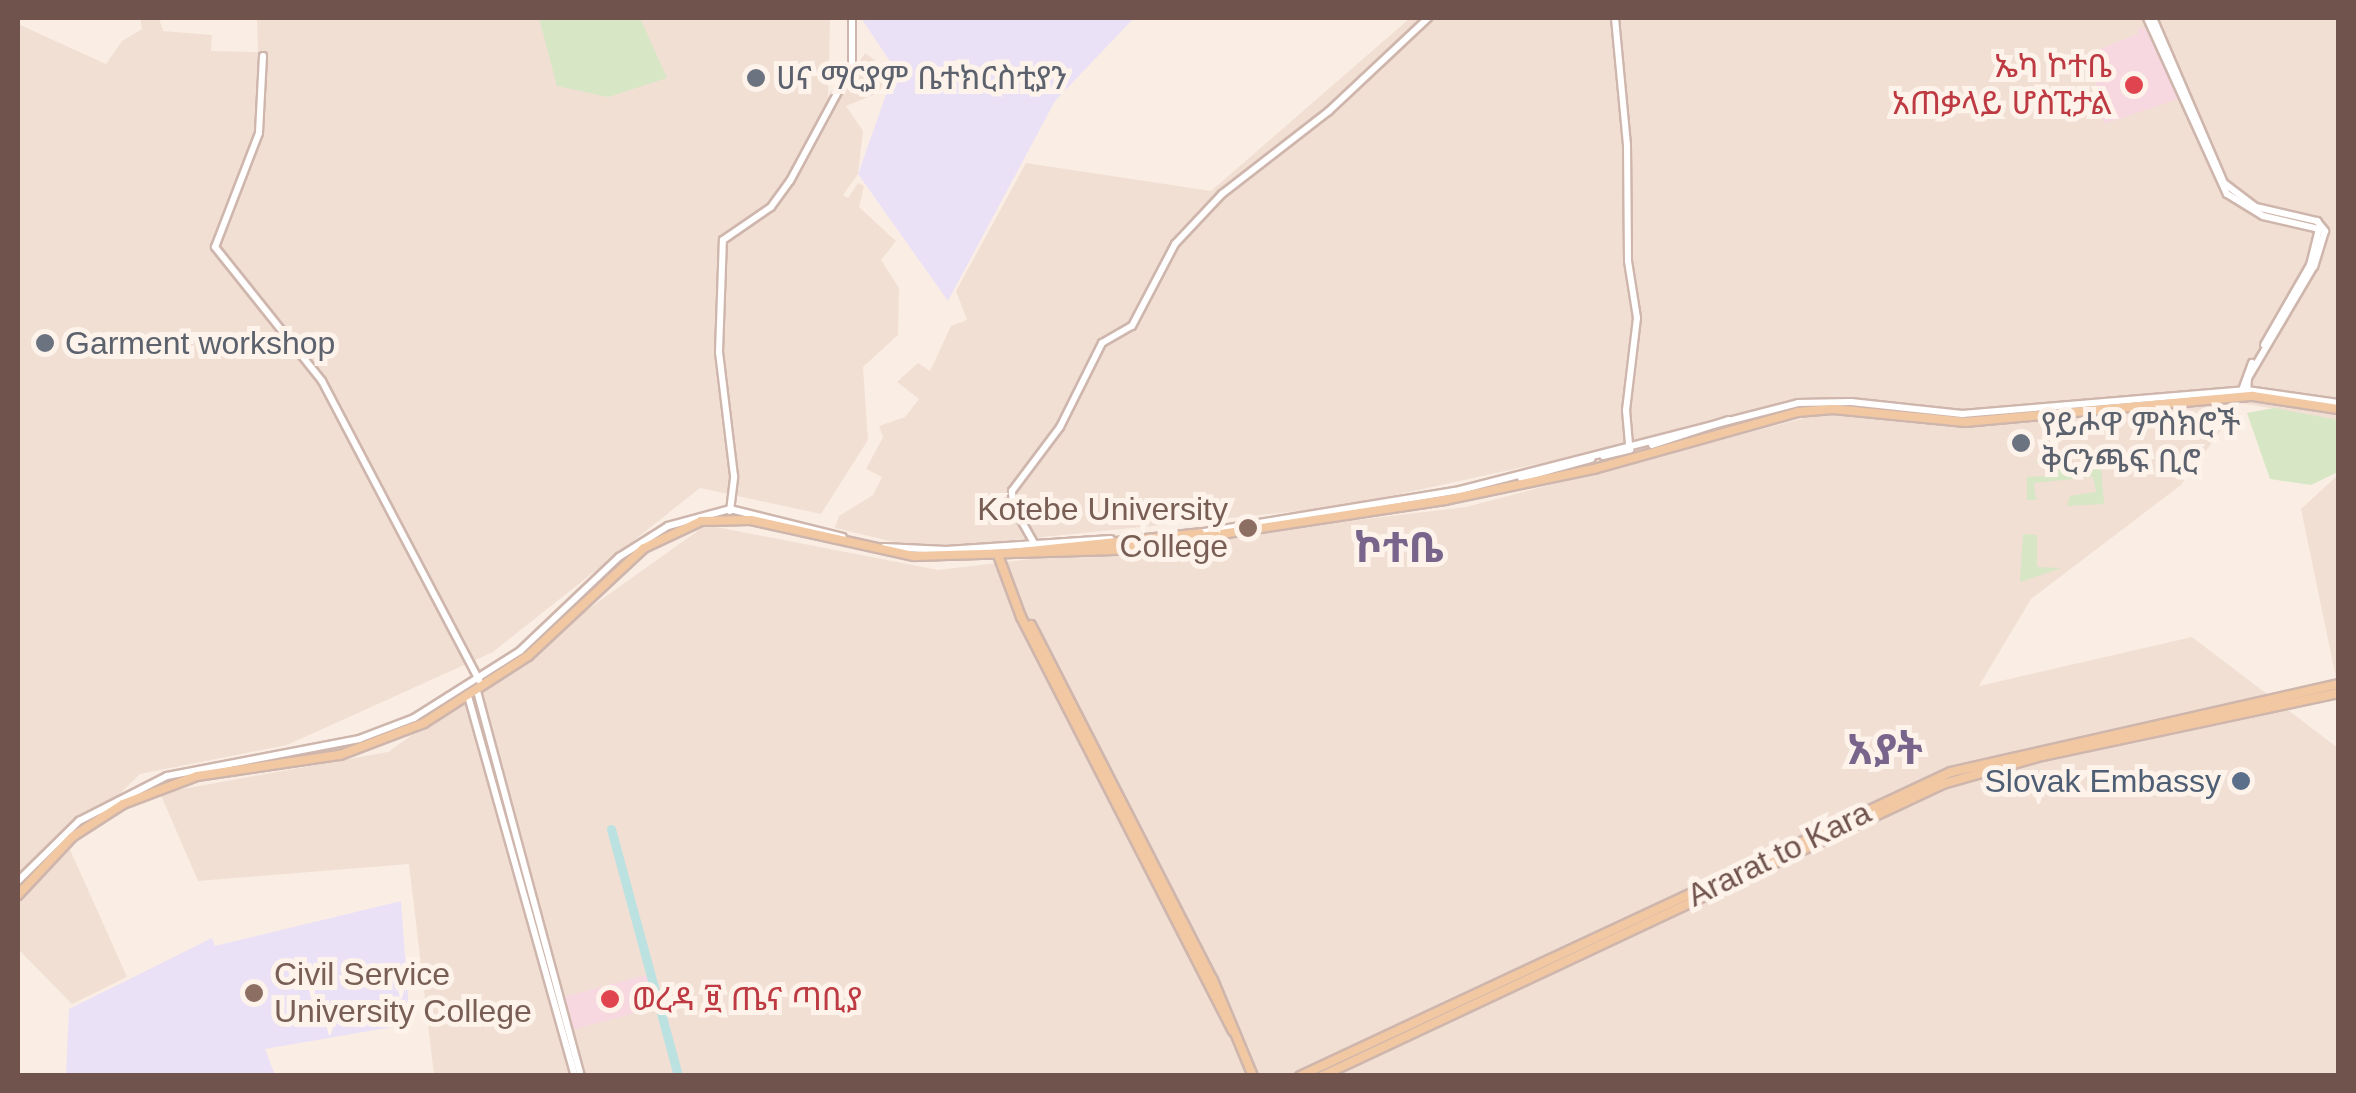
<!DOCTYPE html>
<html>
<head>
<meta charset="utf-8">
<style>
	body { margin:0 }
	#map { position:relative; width:2356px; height:1093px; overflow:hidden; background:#faeee4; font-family:Helvetica,"Noto Sans Ethiopic",sans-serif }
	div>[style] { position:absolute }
	.residential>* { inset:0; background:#f1dfd4 }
	.education>* { inset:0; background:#ebe1f6 }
	.medical>* { inset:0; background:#f7d8e1; transform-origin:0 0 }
	.green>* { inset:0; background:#d7e6c4 }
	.river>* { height:9px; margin:-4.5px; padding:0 4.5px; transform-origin:4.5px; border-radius:4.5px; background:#bbe1e1 }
	.roads { filter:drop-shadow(2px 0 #cfb6ad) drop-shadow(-2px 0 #cfb6ad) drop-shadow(0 2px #cfb6ad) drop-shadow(0 -2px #cfb6ad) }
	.secondary>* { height:6px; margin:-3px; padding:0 3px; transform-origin:3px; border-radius:3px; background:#fff }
	.primary>* { height:8px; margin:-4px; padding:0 4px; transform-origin:4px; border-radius:4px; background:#f2c8a3 }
	.dots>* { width:28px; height:28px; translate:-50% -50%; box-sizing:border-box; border:5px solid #fdf3ea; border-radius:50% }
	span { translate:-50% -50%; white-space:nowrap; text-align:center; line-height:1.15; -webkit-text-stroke:10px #fdf3ea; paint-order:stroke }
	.health-label { font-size:32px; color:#be3a42 }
	.right { translate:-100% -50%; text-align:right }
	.left { translate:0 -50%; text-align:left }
	.worship-label { font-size:32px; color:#5b616d }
	.education-label { font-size:32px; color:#785e54 }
	.service-label { font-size:32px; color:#4e5e75 }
	.street-label { font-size:32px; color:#70534c }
	.district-label { font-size:42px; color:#79658c; font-weight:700 }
	.frame { position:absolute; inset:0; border:20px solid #70534c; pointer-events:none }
</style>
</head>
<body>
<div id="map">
	<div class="residential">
		<div style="clip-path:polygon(140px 18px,159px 18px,163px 31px,212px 35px,211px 51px,258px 52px,257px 18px,830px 18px,828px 111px,865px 53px,886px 68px,883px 91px,846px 106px,863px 131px,858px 174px,843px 195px,848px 198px,858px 183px,864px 186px,859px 207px,896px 241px,881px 260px,899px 288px,898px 335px,863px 367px,868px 440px,821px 514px,700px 488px,493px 652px,287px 745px,140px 774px,68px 845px,127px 977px,72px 1004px,18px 949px,18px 24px,106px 64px,122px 41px,142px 29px)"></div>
		<div style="clip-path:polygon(1410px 18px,2338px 18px,2338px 420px,2241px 403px,2181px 485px,2031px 599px,1979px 686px,2192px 637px,2338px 748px,2338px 1075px,434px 1075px,409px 864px,198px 881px,160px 793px,388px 752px,706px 525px,938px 570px,1466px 507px,1839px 409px,1953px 427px,2199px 406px,1988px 416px,1840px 398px,1340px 507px,924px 549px,835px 528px,839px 516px,873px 495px,882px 477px,866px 469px,883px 437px,879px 426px,905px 417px,919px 399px,897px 382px,918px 363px,930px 371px,951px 326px,967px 320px,956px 291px,1026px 163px,1211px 191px)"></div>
		<div style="clip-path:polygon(2338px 475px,2338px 688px,2301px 509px)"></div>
	</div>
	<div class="education">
		<div style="clip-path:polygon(861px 18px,1134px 18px,1055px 101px,948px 301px,858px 174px,895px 69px)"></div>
		<div style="clip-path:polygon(401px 901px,410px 1024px,265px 1049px,275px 1075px,66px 1075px,69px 1009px,212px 938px,215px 946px)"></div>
	</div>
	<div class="medical">
		<div style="clip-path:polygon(2138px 28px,2148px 28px,2178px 99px,2104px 124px,2090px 53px,2138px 34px)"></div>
		<div style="left:653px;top:973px;width:34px;height:97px;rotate:75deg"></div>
	</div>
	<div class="green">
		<div style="clip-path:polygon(640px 18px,667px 78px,608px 97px,557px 86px,539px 18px)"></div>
		<div style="clip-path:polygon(2274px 408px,2338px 420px,2338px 472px,2311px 485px,2270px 479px,2247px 413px)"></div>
		<div style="clip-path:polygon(2029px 461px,2101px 467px,2104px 504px,2067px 506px,2070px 496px,2096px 492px,2093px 477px,2034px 483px,2036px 500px,2027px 500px,2027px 477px,2059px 475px,2052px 465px)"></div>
		<div style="clip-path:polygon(2023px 534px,2037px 535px,2037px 567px,2061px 568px,2020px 582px)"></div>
	</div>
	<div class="river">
		<div style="left:611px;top:829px;width:256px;rotate:74.8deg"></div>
	</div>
	<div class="roads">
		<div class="secondary">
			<div style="left:1615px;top:18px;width:128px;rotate:84.6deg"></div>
			<div style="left:1627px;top:145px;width:116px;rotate:89.5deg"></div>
			<div style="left:1628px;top:261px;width:58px;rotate:81deg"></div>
			<div style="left:1637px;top:318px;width:93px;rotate:96.8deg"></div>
			<div style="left:1626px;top:410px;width:38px;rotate:85deg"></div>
			<div style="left:2147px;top:18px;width:193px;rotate:65.6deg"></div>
			<div style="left:2227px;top:194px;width:42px;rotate:31.4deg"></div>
			<div style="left:2263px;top:216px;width:57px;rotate:13.1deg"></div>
			<div style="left:2319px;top:229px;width:37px;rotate:104deg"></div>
			<div style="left:2310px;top:265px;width:92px;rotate:119.9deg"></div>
			<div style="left:2153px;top:18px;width:180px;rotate:66.7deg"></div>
			<div style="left:2224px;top:183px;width:40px;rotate:37deg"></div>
			<div style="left:2256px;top:207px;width:63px;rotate:12.9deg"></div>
			<div style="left:2317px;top:221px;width:13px;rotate:51deg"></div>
			<div style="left:2325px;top:231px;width:37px;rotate:107deg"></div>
			<div style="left:2314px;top:266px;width:130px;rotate:120.5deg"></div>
			<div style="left:2248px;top:378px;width:14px;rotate:94deg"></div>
			<div style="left:263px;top:56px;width:77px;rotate:93deg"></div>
			<div style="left:259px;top:133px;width:122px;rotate:111.1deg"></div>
			<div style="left:215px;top:247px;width:171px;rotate:51.4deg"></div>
			<div style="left:322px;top:381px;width:338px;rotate:62.3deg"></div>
			<div style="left:2241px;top:393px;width:32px;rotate:-70deg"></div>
			<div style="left:1652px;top:445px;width:81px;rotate:-18deg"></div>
			<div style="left:1603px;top:456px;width:28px;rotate:-13deg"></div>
			<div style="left:1521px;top:478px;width:73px;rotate:-15.2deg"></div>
			<div style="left:730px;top:511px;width:35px;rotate:-83deg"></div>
			<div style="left:734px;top:476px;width:125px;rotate:-96.9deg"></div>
			<div style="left:719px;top:352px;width:112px;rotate:-88deg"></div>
			<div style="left:723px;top:240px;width:58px;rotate:-34.5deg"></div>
			<div style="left:771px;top:207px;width:32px;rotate:-54deg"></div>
			<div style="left:790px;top:181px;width:131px;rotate:-61.7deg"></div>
			<div style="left:852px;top:66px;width:48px;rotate:-90deg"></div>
			<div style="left:1198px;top:533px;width:266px;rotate:-9.3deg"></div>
			<div style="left:1460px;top:490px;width:349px;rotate:-14.4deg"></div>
			<div style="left:1798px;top:403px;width:53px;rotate:-1.1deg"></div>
			<div style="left:1851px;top:402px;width:112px;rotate:6.2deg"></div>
			<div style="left:1962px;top:414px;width:286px;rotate:-4.8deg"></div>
			<div style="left:2247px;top:390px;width:92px;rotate:8.1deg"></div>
			<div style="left:1034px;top:543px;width:43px;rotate:-119.6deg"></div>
			<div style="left:1013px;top:506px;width:15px;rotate:-94deg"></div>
			<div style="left:1012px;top:491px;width:80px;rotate:-53.1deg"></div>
			<div style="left:1060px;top:427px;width:94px;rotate:-63.4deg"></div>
			<div style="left:1102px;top:343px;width:34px;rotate:-30deg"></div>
			<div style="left:1132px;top:326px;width:93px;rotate:-62.3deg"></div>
			<div style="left:1175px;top:244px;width:69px;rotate:-46.8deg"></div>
			<div style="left:1222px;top:194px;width:135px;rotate:-37.8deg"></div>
			<div style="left:1329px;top:111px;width:136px;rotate:-43.2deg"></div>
			<div style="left:884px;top:547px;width:62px;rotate:2.8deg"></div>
			<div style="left:946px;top:550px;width:165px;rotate:-3.8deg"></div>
			<div style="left:477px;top:691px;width:399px;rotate:74.9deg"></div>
			<div style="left:468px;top:696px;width:395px;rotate:74.3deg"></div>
			<div style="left:18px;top:881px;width:86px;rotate:-44.5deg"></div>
			<div style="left:79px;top:821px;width:99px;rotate:-27.1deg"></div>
			<div style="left:167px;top:776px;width:196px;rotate:-10.9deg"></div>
			<div style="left:359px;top:739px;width:59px;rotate:-20.9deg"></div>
			<div style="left:414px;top:718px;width:125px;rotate:-32.3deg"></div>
			<div style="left:520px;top:651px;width:137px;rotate:-43.5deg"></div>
			<div style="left:619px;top:557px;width:58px;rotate:-32.3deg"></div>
			<div style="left:668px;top:526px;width:64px;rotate:-15.3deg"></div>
			<div style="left:730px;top:509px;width:116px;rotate:13.9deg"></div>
		</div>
		<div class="primary">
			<div style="left:1011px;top:553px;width:190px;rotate:-6deg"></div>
			<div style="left:998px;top:555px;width:66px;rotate:69.6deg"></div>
			<div style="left:1021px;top:617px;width:465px;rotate:62.9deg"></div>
			<div style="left:1031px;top:625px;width:399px;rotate:62.9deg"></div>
			<div style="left:1213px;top:980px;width:104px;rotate:67.4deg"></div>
			<div style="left:18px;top:895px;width:79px;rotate:-47deg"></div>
			<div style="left:72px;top:837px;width:61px;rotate:-32.9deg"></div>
			<div style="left:123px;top:804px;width:79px;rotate:-20.7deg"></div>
			<div style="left:197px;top:776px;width:145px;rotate:-8.4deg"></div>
			<div style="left:340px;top:755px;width:90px;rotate:-20.9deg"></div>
			<div style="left:424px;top:723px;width:124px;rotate:-32.8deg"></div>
			<div style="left:528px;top:656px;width:158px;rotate:-43deg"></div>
			<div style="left:644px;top:548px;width:63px;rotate:-25.3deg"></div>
			<div style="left:701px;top:521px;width:50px;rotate:-1.1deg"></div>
			<div style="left:751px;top:520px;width:167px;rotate:12.5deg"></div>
			<div style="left:914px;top:556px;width:201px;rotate:-1.7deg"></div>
			<div style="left:1115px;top:550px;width:334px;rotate:-8.6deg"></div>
			<div style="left:1445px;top:500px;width:152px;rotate:-11.8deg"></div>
			<div style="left:1594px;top:469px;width:212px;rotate:-15.6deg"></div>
			<div style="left:1798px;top:412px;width:35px;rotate:-5deg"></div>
			<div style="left:1833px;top:409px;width:133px;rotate:5.6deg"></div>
			<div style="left:1965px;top:422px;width:289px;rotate:-5.2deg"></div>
			<div style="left:2253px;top:396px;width:86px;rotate:8.7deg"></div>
			<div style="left:1300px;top:1076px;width:718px;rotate:-25.03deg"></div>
			<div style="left:1951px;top:772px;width:397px;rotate:-12.8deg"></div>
			<div style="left:1322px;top:1076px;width:686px;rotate:-25.18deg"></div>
			<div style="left:1943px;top:784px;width:103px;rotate:-15.8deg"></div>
			<div style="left:2042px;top:756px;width:303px;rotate:-12deg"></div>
		</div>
	</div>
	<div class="dots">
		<div style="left:756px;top:78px;background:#6b7280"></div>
		<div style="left:2134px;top:85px;background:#e0444e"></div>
		<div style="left:45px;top:343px;background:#6b7280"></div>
		<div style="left:2021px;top:443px;background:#6b7280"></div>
		<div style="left:1248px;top:528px;background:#8d6e63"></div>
		<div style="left:2241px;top:781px;background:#5c6f8a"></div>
		<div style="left:254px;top:993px;background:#8d6e63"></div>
		<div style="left:610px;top:999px;background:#e0444e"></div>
	</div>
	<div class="health-label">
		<span class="right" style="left:2112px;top:85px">ኤካ ኮተቤ<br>አጠቃላይ ሆስፒታል</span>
		<span class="left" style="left:632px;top:999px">ወረዳ ፱ ጤና ጣቢያ</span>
	</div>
	<div class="worship-label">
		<span class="left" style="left:776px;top:78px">ሀና ማርያም ቤተክርስቲያን</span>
		<span class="left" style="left:65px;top:343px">Garment workshop</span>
		<span class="left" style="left:2041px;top:443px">የይሖዋ ምስክሮች<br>ቅርንጫፍ ቢሮ</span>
	</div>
	<div class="education-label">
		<span class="right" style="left:1228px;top:528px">Kotebe University<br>College</span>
		<span class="left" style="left:274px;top:993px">Civil Service<br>University College</span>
	</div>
	<div class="service-label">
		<span class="right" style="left:2221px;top:781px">Slovak Embassy</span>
	</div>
	<div class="street-label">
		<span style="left:1779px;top:854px;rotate:-26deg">Ararat to Kara</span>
	</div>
	<div class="district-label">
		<span style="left:1399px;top:548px">ኮተቤ</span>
		<span style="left:1885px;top:750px">አያት</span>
	</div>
	<div class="frame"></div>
</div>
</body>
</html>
